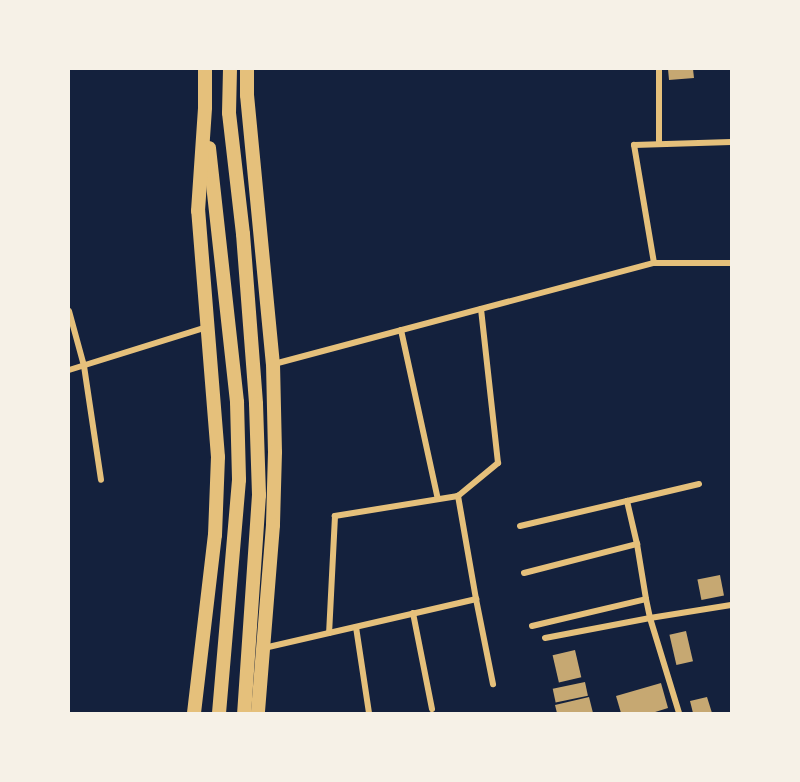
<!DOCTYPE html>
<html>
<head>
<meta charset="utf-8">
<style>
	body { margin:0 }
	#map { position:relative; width:800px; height:782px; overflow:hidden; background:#14213d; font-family:"Archivo Narrow",sans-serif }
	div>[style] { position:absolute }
	.building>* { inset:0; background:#c6a872; transform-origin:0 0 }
	.minor>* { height:6px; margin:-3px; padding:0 3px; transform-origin:3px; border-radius:3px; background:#e5c07b }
	.primary>* { height:14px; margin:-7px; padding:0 7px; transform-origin:7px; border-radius:7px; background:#e5c07b }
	span { translate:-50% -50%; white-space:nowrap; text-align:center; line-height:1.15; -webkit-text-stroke:6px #f6f1e7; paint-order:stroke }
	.frame { position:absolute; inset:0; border:70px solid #f6f1e7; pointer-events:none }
</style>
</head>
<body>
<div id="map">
	<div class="building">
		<div style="clip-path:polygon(668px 69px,693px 69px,694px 78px,669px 80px)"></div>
		<div style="left:720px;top:575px;width:21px;height:23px;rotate:79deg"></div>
		<div style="left:686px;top:631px;width:31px;height:17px;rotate:77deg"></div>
		<div style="left:575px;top:650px;width:28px;height:23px;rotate:77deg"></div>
		<div style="left:585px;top:682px;width:14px;height:33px;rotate:78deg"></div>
		<div style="clip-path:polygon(661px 683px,668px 708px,652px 713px,621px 713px,616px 696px)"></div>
		<div style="clip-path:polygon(589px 697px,593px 713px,557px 713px,555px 705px)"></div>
		<div style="clip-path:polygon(707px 697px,712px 713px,693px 713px,690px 701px)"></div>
	</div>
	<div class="minor">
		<div style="left:659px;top:144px;width:75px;rotate:-90deg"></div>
		<div style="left:654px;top:263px;width:77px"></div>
		<div style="left:69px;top:311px;width:57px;rotate:74.7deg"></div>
		<div style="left:84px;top:366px;width:115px;rotate:81.5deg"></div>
		<div style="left:401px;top:330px;width:173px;rotate:77.7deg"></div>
		<div style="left:274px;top:364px;width:393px;rotate:-14.9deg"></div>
		<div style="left:654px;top:263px;width:120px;rotate:-99.6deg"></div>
		<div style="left:634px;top:145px;width:97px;rotate:-1.8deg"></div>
		<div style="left:69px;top:370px;width:145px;rotate:-17.3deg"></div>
		<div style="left:458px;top:496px;width:52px;rotate:-39.5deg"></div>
		<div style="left:498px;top:463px;width:155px;rotate:-96.3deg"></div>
		<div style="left:520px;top:526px;width:110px;rotate:-13.2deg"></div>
		<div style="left:637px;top:544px;width:44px;rotate:-103.1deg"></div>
		<div style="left:627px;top:501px;width:74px;rotate:-13.3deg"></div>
		<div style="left:524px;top:573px;width:117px;rotate:-14.4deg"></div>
		<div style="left:637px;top:544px;width:56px;rotate:80.7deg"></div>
		<div style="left:476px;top:599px;width:87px;rotate:78.7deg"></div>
		<div style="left:413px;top:613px;width:98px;rotate:78.8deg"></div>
		<div style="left:532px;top:626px;width:117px;rotate:-13.3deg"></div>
		<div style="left:646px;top:599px;width:19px;rotate:78deg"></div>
		<div style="left:650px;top:618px;width:82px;rotate:-9.1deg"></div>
		<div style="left:356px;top:627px;width:87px;rotate:81.4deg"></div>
		<div style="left:545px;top:638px;width:107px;rotate:-10.8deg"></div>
		<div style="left:650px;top:618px;width:99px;rotate:73deg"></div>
		<div style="left:264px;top:648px;width:218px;rotate:-13deg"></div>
		<div style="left:476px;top:599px;width:105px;rotate:-99.9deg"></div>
		<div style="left:458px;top:496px;width:125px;rotate:170.8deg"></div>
		<div style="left:335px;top:516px;width:117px;rotate:92.9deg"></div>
	</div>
	<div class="primary">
		<div style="left:230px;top:69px;width:44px;rotate:91.3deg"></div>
		<div style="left:229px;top:113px;width:122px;rotate:83.4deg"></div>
		<div style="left:243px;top:234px;width:170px;rotate:85.6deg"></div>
		<div style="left:256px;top:404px;width:91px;rotate:88.1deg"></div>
		<div style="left:259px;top:495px;width:219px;rotate:93.9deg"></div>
		<div style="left:247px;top:69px;width:26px;rotate:90deg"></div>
		<div style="left:247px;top:95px;width:270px;rotate:84.5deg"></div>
		<div style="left:273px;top:364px;width:88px;rotate:88.7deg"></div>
		<div style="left:275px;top:452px;width:73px;rotate:91.6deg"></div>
		<div style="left:273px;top:525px;width:189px;rotate:94.6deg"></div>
		<div style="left:209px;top:148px;width:256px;rotate:83.7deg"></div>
		<div style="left:237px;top:402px;width:78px;rotate:88.5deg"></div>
		<div style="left:239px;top:480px;width:234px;rotate:94.9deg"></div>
		<div style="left:194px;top:713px;width:179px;rotate:-83.3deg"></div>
		<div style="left:215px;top:535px;width:78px;rotate:-87.8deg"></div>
		<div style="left:218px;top:457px;width:247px;rotate:-94.6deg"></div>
		<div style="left:198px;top:211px;width:104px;rotate:-86.1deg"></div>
		<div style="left:205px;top:107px;width:38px;rotate:-90deg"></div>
	</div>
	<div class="frame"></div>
</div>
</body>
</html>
